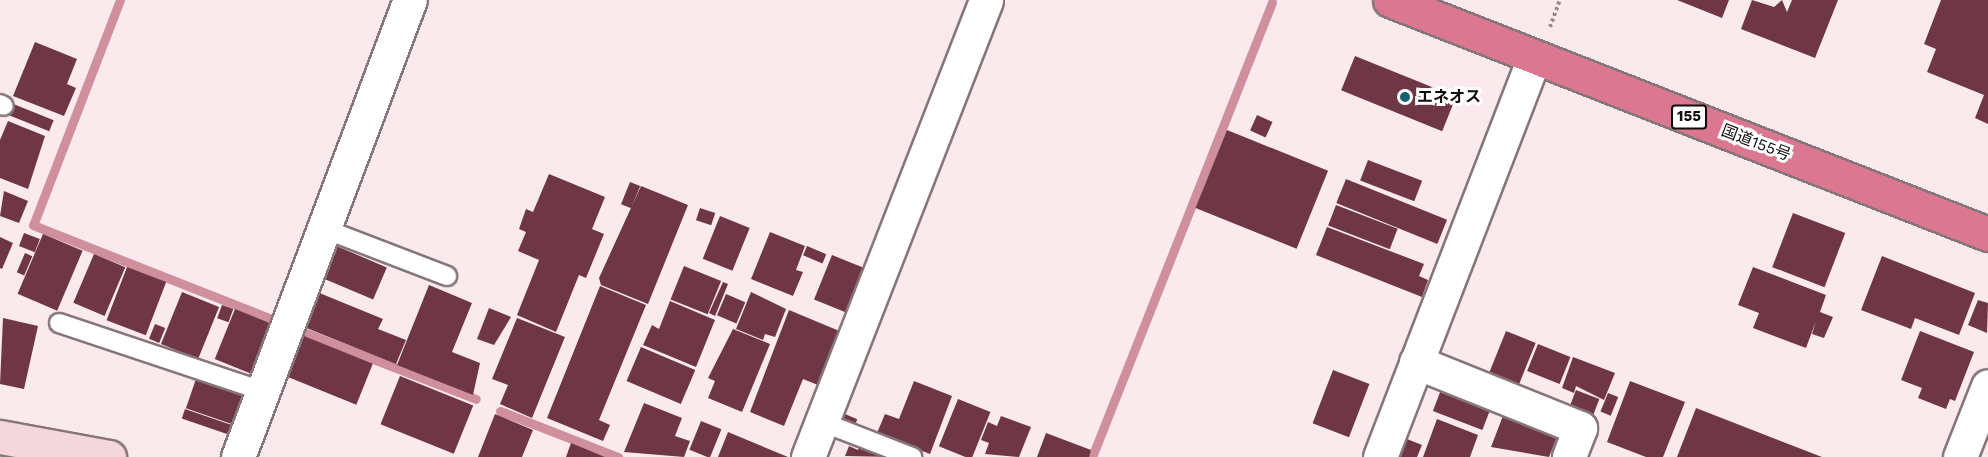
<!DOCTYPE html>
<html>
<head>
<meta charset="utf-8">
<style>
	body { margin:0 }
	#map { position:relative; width:1988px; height:457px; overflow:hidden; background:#fbeaed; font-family:"Work Sans","Noto Sans JP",sans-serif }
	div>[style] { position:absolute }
	.stream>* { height:9px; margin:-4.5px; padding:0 4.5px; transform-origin:4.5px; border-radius:4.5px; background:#cf8f9d }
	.building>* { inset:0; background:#6f3745; transform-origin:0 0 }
	.path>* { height:4px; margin-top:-2px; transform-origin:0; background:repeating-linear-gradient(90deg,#988c8e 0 3px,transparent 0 6px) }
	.roads { filter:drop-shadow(2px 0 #867679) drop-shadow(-2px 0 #867679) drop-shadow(0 2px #867679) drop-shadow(0 -2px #867679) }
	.lane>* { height:18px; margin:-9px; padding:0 9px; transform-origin:9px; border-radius:9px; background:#fff }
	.street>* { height:33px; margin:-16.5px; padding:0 16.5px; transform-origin:16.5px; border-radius:16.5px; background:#fff }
	.secondary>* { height:33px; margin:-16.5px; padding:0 16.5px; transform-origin:16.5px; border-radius:16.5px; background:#f4d6de }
	.highway>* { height:33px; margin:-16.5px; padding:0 16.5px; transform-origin:16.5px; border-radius:16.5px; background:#db7790 }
	.dots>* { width:16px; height:16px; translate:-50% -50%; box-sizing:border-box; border:3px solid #fff; border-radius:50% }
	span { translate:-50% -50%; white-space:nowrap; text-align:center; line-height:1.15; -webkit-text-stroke:6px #fff; paint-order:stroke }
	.shield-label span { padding:2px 4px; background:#fff; border:2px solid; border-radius:4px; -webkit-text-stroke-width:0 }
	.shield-label { font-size:15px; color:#100b0c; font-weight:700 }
	.poi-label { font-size:16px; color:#100b0c; font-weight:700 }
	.left { translate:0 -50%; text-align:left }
	.street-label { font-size:16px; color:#100b0c }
</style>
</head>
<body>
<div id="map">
	<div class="stream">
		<div style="left:120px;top:0;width:241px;rotate:111.1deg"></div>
		<div style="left:33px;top:225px;width:259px;rotate:21.5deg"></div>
		<div style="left:293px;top:328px;width:196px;rotate:21.2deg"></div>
		<div style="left:500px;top:411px;width:127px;rotate:21.3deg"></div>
		<div style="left:1092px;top:457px;width:489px;rotate:-68.4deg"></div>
	</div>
	<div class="building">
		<div style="clip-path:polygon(1677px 0,1729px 0,1722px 18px)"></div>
		<div style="clip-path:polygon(1752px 0,1774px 7px,1782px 0,1787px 12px,1792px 0,1838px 0,1815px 58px,1741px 29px)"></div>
		<div style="clip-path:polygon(1941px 0,1988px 0,1988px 124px,1975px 118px,1984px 95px,1927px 72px,1936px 49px,1924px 44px)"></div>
		<div style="clip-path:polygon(35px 42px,77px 59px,67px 84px,76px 88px,64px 116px,13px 96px)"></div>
		<div style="left:1355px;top:56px;width:109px;height:37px;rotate:22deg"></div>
		<div style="left:11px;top:103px;width:46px;height:12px;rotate:22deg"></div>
		<div style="left:1257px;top:115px;width:17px;height:17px;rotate:24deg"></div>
		<div style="clip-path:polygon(8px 121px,45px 136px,28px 189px,0 178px,0 140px)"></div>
		<div style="left:1227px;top:130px;width:109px;height:84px;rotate:22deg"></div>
		<div style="left:1368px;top:160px;width:58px;height:22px;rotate:21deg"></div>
		<div style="clip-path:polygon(549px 174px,605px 197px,592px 229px,604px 234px,586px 278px,579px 275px,556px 332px,517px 315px,539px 260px,518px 251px,526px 232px,519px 229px,526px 209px,533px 212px)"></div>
		<div style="left:1346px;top:179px;width:109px;height:26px;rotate:22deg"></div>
		<div style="left:630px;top:182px;width:11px;height:24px;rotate:22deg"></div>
		<div style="clip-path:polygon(641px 186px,688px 205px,648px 304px,601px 285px,599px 278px)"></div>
		<div style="clip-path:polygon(4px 191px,28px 201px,19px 223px,0 216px)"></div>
		<div style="left:1336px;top:205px;width:66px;height:22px;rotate:21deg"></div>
		<div style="left:700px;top:208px;width:16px;height:13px;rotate:18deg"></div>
		<div style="left:1793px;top:213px;width:56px;height:58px;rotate:21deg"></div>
		<div style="left:720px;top:216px;width:32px;height:46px;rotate:22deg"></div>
		<div style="clip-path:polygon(1327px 227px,1424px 264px,1419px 276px,1428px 280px,1422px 297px,1316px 255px)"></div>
		<div style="clip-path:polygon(770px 232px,805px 246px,796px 270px,803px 272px,793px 296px,751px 279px)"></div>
		<div style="left:24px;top:233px;width:17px;height:14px;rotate:21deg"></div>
		<div style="left:43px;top:234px;width:43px;height:65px;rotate:23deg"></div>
		<div style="clip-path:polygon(0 237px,13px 243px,2px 269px,0 268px)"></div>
		<div style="left:327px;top:242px;width:65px;height:35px;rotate:23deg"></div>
		<div style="left:807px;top:246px;width:21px;height:10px;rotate:23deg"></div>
		<div style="left:25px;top:253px;width:8px;height:21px;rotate:23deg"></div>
		<div style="left:94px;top:254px;width:34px;height:53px;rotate:23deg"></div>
		<div style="left:832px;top:255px;width:42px;height:48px;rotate:22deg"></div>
		<div style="clip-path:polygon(1882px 256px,1975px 293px,1959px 335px,1915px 318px,1911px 329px,1861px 310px)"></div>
		<div style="left:684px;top:266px;width:40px;height:36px;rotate:22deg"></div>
		<div style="left:127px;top:267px;width:42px;height:57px;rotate:21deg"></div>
		<div style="clip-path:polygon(1753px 267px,1826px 295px,1820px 312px,1833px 317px,1824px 338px,1812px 334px,1816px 321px,1806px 348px,1753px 328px,1759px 313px,1738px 305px)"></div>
		<div style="clip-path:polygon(723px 282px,728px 284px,715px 316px,709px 313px)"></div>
		<div style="clip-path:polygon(429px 285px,472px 303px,452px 352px,480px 363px,473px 395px,397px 365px)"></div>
		<div style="clip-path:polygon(600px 286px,646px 305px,599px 420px,610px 425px,603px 441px,547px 418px)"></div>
		<div style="left:182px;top:292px;width:40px;height:56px;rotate:22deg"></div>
		<div style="clip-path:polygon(317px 292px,383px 319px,378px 329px,406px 340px,396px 364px,294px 323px)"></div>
		<div style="clip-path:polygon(751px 292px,786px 309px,775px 337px,765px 334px,763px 340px,736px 329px)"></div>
		<div style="left:726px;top:294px;width:21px;height:23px;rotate:23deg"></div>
		<div style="clip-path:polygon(1978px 300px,1988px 303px,1987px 333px,1968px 325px)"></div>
		<div style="clip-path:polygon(670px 301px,715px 320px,696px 367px,643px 345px,652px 325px,659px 329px)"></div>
		<div style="left:222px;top:305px;width:12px;height:14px;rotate:20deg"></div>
		<div style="clip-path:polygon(489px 308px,511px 317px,494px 345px,477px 339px)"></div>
		<div style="left:235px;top:309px;width:45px;height:54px;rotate:22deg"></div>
		<div style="clip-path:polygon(789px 310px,849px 335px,828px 389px,803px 379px,784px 426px,750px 412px)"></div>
		<div style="clip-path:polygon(3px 318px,38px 326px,24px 389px,0 384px)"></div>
		<div style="clip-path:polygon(517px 318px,565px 337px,532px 418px,500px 404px,508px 385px,492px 379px)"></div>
		<div style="left:155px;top:324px;width:11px;height:16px;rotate:22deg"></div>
		<div style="clip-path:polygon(733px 329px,770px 344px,742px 412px,708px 398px,715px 381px,708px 378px)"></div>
		<div style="left:1506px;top:331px;width:32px;height:46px;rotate:22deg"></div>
		<div style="clip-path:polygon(1920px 331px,1974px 352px,1955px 401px,1950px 399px,1946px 409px,1918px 398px,1922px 388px,1901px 380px)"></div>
		<div style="left:294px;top:332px;width:85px;height:44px;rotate:22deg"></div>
		<div style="left:1538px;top:344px;width:35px;height:29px;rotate:22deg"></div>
		<div style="left:641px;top:347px;width:59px;height:37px;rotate:23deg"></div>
		<div style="clip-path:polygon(1573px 357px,1615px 373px,1604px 400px,1576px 386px,1574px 393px,1562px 388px)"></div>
		<div style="left:1333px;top:370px;width:39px;height:57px;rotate:21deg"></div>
		<div style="left:400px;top:376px;width:79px;height:52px;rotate:22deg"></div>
		<div style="left:196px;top:379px;width:56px;height:31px;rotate:19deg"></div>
		<div style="clip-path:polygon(914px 381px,952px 396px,930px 454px,877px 433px,885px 414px,899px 419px)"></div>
		<div style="clip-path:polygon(1630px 381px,1685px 402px,1663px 457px,1646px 457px,1607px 442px)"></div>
		<div style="left:1444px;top:382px;width:53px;height:31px;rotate:21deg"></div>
		<div style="left:1576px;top:390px;width:25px;height:20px;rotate:21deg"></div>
		<div style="left:1608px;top:393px;width:11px;height:20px;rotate:22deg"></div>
		<div style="left:958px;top:399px;width:35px;height:51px;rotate:22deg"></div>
		<div style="clip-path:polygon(644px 403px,682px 418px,675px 436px,690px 441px,684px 457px,624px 452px)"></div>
		<div style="clip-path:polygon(1506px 408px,1560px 429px,1549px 457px,1491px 447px)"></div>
		<div style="clip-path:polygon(1696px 408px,1822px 457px,1677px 457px)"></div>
		<div style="left:185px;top:409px;width:54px;height:10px;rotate:19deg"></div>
		<div style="left:838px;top:411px;width:21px;height:7px;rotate:23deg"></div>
		<div style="clip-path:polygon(495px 414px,533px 430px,522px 457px,478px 457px)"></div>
		<div style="clip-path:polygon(1001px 416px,1031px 427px,1019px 457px,985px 454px,989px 443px,981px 440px,988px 422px,997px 426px)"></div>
		<div style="clip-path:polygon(1437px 419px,1478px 435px,1470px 457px,1423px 457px)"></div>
		<div style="left:701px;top:421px;width:22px;height:31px;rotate:22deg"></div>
		<div style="clip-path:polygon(728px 432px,788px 457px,718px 457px)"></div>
		<div style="clip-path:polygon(1046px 433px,1091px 450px,1089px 457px,1037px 457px)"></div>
		<div style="clip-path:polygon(1402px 437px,1422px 445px,1417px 457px,1394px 457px)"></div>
		<div style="clip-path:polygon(571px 443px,605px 457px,566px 457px)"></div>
		<div style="clip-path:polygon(861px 443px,895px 457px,845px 456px,849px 446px,858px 450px)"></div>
	</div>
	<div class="path">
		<div style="left:1550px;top:27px;width:29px;rotate:-70deg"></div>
	</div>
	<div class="roads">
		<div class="lane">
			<div style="left:0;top:104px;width:4px;rotate:27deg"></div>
			<div style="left:322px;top:228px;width:134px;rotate:21deg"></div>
			<div style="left:59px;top:323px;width:211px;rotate:18.5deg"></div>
			<div style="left:822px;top:422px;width:97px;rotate:21.3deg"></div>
		</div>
		<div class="street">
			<div style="left:1416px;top:362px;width:177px;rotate:21.9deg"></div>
			<div style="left:1580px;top:428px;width:31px;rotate:111deg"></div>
			<div style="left:238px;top:457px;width:488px;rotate:-69.4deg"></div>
			<div style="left:808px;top:457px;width:490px;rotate:-68.7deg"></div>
			<div style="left:1380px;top:457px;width:429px;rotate:-68.9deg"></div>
			<div style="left:1960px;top:457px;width:76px;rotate:-68.5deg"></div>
		</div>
		<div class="secondary">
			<div style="left:0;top:437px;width:111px;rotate:10.4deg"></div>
		</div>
		<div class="highway">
			<div style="left:1390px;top:0;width:642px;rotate:21.37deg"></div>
		</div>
	</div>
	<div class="dots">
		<div style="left:1405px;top:97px;background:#17606f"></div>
	</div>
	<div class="shield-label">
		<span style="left:1689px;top:117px">155</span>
	</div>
	<div class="poi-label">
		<span class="left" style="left:1417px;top:97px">エネオス</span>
	</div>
	<div class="street-label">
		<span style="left:1756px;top:143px;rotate:21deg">国道155号</span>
	</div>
</div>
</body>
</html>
